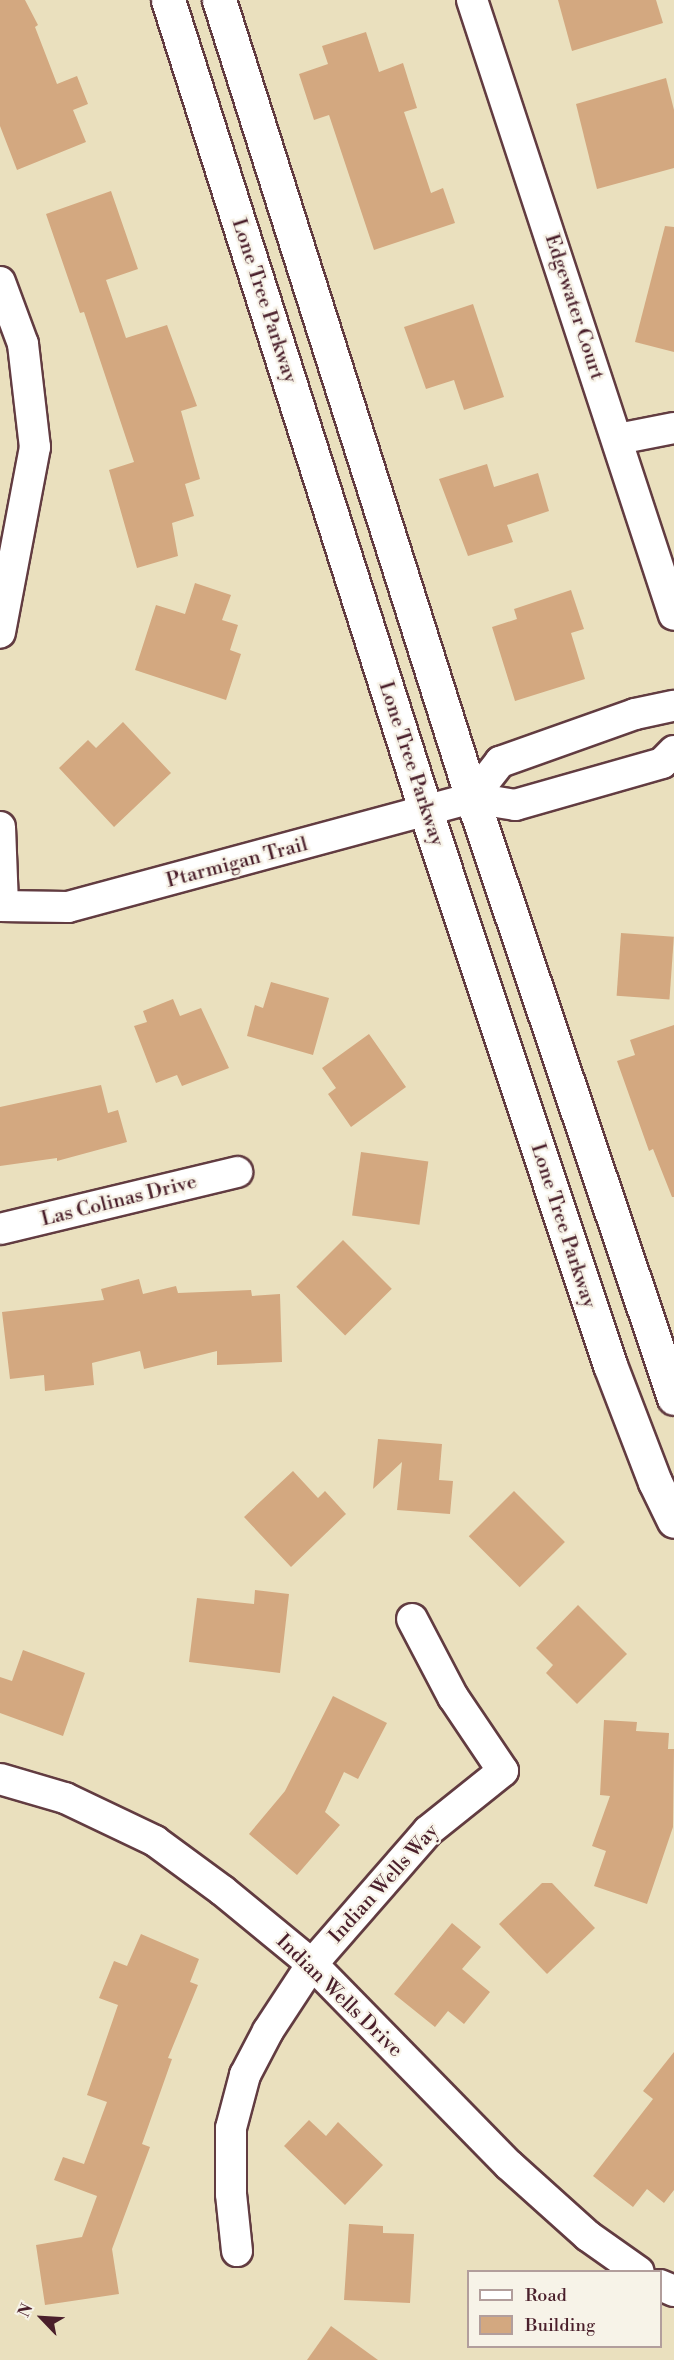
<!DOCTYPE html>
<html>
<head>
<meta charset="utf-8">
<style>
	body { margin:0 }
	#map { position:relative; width:674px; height:2360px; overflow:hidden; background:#eae0be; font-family:"Libre Bodoni",serif }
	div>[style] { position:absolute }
	.building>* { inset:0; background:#d3a880; transform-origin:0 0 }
	.roads { filter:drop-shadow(2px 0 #623c41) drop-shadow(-2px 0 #623c41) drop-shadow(0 2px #623c41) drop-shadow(0 -2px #623c41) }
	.minor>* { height:30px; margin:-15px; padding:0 15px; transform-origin:15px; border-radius:15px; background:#fff }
	.tertiary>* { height:33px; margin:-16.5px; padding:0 16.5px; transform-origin:16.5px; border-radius:16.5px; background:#fff }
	span { translate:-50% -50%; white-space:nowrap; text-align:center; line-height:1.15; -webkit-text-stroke:4.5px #f7f3e8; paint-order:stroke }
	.street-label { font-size:20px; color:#4a1f2b }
	.legend { position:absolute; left:467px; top:2270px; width:195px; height:78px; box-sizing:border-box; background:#f7f3e8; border:2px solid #b29e9c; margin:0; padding:8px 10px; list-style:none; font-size:18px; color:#4a1f2b }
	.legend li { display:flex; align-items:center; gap:12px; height:30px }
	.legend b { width:30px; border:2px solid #b29e9c }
	.north { position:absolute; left:12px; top:2288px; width:60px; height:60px; -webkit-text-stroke:4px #f7f3e8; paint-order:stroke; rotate:295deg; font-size:16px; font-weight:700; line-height:24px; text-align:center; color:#4a1f2b }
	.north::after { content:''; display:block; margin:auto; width:21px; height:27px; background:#4a1f2b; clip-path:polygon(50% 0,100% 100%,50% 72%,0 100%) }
</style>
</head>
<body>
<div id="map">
	<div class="building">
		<div style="clip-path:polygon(0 0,25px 0,38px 25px,35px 27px,57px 84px,77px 76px,88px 104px,73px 110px,86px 142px,17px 170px,0 126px)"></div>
		<div style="clip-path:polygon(558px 0,656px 0,663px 23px,572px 51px)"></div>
		<div style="clip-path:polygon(366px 32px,379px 72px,403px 63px,417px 108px,404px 112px,431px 193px,443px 188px,455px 223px,374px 250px,329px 115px,314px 120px,299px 74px,328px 64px,322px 46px)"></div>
		<div style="clip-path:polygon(666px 78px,674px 110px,674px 168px,597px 189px,576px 104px)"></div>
		<div style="clip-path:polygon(111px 191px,138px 269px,106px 280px,126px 338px,167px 325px,197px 406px,181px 411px,200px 479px,185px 484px,194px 516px,172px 523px,178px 556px,137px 568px,109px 470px,134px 462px,84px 312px,80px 313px,46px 214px)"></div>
		<div style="clip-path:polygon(665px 226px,674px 227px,674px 352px,635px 342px)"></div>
		<div style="clip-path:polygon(473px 304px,504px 397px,464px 410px,454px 380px,426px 389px,404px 327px)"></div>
		<div style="clip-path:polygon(487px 464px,494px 487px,538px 473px,549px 511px,507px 525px,513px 542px,468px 556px,439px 479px)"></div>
		<div style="clip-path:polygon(195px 583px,231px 595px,222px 620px,238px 625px,230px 650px,241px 654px,226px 700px,135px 670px,156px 605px,185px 614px)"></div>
		<div style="clip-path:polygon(571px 590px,584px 629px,571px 633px,585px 679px,515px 701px,492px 627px,517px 619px,514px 609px)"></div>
		<div style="clip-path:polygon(123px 722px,171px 773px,114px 827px,59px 768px,88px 740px,96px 748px)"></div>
		<div style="left:621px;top:933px;width:53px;height:63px;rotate:4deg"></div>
		<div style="clip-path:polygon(271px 982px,329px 998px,313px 1055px,247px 1036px,255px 1005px,263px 1008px)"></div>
		<div style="clip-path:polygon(173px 999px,180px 1016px,201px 1008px,229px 1068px,182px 1086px,177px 1075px,156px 1083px,134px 1026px,147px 1022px,143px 1011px)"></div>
		<div style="clip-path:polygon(674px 1025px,674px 1197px,672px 1197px,653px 1149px,649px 1151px,617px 1061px,635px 1055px,630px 1040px)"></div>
		<div style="clip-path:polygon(369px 1034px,406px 1087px,351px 1127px,328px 1094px,336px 1088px,322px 1068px)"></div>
		<div style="clip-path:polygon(101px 1085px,108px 1113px,118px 1110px,127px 1142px,57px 1161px,57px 1158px,0 1166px,0 1107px)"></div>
		<div style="left:361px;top:1152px;width:68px;height:64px;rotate:8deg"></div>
		<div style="left:343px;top:1240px;width:69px;height:66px;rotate:45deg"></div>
		<div style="clip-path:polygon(139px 1279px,143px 1294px,176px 1286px,178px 1293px,251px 1290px,252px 1296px,280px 1294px,282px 1362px,217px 1365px,217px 1351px,144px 1369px,140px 1351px,92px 1363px,94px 1385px,45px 1391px,44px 1375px,10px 1379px,2px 1312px,104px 1300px,101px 1289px)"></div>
		<div style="clip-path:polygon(378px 1439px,442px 1444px,439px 1480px,453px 1481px,450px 1514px,397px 1510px,402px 1462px,373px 1489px)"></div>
		<div style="clip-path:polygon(293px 1471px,318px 1498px,325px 1491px,346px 1514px,291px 1567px,244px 1517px)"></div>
		<div style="left:514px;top:1491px;width:72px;height:64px;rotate:45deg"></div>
		<div style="clip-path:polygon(255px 1590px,289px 1594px,280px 1673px,189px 1662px,197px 1598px,254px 1604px)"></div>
		<div style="clip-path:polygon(578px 1605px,627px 1654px,577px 1704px,546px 1673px,553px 1665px,536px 1648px)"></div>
		<div style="clip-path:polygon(23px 1650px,85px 1673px,63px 1736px,0 1713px,0 1677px,12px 1681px)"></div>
		<div style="clip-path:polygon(333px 1696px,387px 1723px,358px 1779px,344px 1772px,325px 1812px,340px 1825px,297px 1875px,249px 1834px,285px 1791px)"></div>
		<div style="clip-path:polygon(604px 1720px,637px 1722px,636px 1731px,669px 1733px,668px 1749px,674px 1749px,673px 1827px,647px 1904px,594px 1886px,606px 1851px,592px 1846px,610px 1796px,600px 1795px)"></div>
		<div style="clip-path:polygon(542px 1883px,552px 1883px,595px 1928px,547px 1974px,499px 1924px)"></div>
		<div style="clip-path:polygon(452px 1923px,481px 1947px,462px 1969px,490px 1992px,464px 2024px,448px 2011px,435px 2027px,394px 1994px)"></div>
		<div style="clip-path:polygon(141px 1934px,199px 1959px,190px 1982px,198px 1985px,168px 2058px,172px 2059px,142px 2144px,150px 2147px,112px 2249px,119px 2294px,45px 2305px,36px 2245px,82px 2237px,97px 2196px,54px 2180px,63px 2157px,84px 2164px,107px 2102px,87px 2095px,118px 2005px,99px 1998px,114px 1961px,127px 1966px)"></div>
		<div style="clip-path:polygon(674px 2052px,674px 2190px,664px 2203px,647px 2189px,633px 2207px,593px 2176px,653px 2099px,643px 2091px)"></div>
		<div style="clip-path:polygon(309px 2120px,326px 2136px,338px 2122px,383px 2165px,345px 2205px,284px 2146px)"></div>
		<div style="clip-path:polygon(349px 2224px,383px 2226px,383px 2233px,414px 2234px,410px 2303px,344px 2300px)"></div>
		<div style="clip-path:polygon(331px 2326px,378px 2360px,307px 2360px)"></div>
	</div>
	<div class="roads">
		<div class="minor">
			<div style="left:472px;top:0;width:647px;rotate:71.82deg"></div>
			<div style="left:0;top:282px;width:66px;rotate:69.6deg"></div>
			<div style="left:23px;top:344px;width:104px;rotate:83.4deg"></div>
			<div style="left:35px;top:447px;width:189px;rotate:100.7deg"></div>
			<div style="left:618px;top:439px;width:57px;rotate:-11.1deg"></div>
			<div style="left:472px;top:798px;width:46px;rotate:-52.1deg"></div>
			<div style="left:500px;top:762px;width:143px;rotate:-19.6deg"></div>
			<div style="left:635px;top:714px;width:40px;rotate:-12deg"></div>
			<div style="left:0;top:827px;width:79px;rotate:87.8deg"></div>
			<div style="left:0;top:906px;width:68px;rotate:0.8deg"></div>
			<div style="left:68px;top:907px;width:418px;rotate:-15.1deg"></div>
			<div style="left:472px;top:798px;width:44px;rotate:9.2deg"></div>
			<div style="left:515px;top:805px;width:153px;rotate:-15.9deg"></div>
			<div style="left:662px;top:763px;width:17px;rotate:-45deg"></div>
			<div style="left:0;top:1229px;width:244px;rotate:-13.5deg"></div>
			<div style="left:0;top:1779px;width:68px;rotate:16.3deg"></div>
			<div style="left:65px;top:1798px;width:100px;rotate:25.5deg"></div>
			<div style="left:155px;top:1841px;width:84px;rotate:36.3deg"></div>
			<div style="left:223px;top:1891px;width:115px;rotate:39.4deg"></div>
			<div style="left:312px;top:1964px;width:281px;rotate:45.6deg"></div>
			<div style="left:509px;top:2165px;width:106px;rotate:41.9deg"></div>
			<div style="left:588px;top:2236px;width:62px;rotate:35.2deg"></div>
			<div style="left:237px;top:2251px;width:57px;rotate:-96deg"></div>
			<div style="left:231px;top:2194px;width:66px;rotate:-90deg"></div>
			<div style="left:231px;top:2128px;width:55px;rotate:-75.2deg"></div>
			<div style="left:245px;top:2075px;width:50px;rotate:-62.4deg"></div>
			<div style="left:268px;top:2031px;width:80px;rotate:-56.7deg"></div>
			<div style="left:312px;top:1964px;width:176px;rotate:-48.9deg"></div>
			<div style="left:428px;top:1831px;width:96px;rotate:-38.7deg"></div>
			<div style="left:503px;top:1771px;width:89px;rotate:-124deg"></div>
			<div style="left:453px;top:1697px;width:88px;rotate:-117.7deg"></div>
			<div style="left:660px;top:2285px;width:15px;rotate:23deg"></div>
		</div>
		<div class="tertiary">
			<div style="left:168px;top:0;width:852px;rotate:72.37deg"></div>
			<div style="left:426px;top:812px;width:583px;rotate:71.6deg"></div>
			<div style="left:610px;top:1365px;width:125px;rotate:69deg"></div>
			<div style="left:655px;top:1482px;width:43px;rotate:64deg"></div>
			<div style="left:219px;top:0;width:837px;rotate:72.41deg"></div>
			<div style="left:472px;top:798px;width:633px;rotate:71.39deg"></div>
		</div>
	</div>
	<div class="street-label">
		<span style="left:264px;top:301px;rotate:72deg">Lone Tree Parkway</span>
		<span style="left:574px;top:307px;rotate:72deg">Edgewater Court</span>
		<span style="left:411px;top:764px;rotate:72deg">Lone Tree Parkway</span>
		<span style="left:237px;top:863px;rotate:-15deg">Ptarmigan Trail</span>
		<span style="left:119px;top:1201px;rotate:-14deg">Las Colinas Drive</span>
		<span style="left:563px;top:1226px;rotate:72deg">Lone Tree Parkway</span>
		<span style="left:384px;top:1884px;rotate:-48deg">Indian Wells Way</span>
		<span style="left:339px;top:1996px;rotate:44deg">Indian Wells Drive</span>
	</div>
	<ul class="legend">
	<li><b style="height:8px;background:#fff"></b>Road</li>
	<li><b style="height:16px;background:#d3a880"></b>Building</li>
	</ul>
	<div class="north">N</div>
</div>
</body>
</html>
